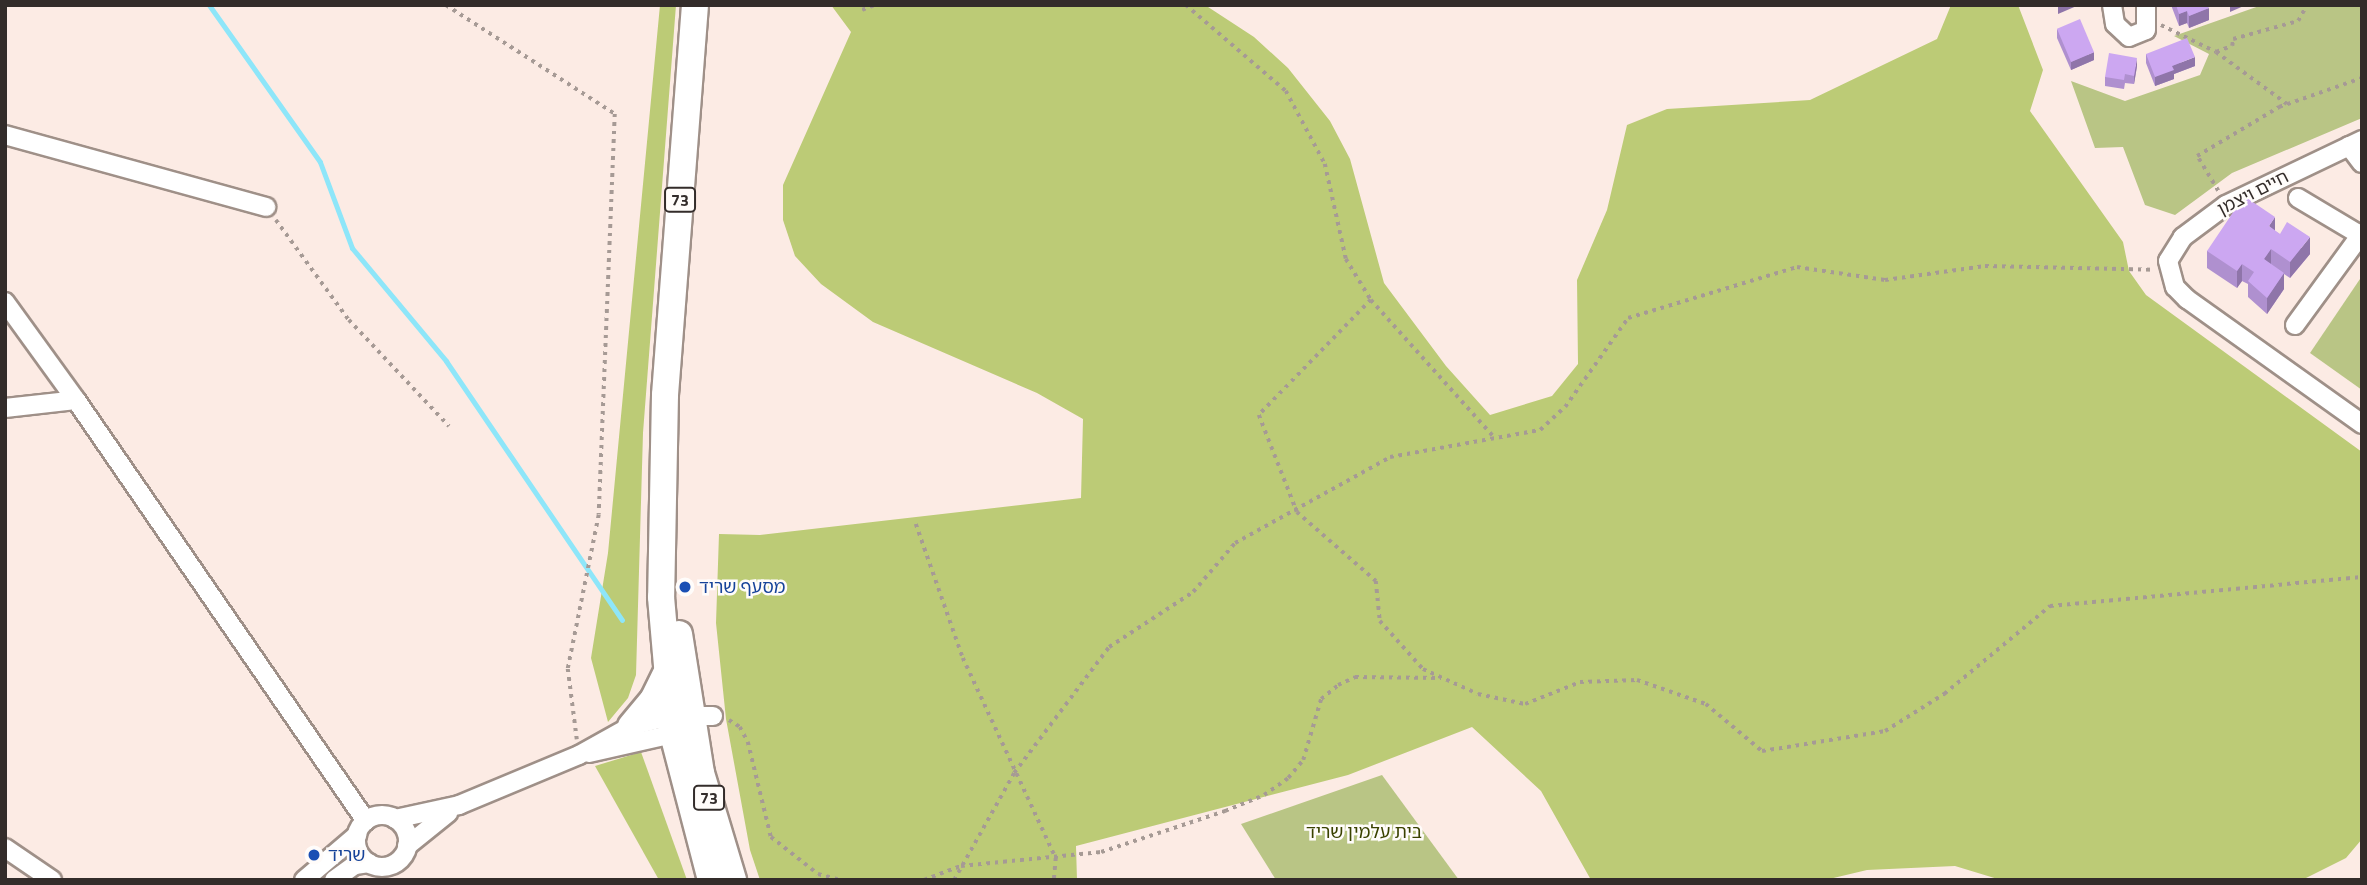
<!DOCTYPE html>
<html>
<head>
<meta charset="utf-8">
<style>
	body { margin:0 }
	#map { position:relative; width:2367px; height:885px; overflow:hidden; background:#fcebe4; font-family:"Titillium Web","Noto Sans Hebrew",sans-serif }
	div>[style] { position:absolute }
	.green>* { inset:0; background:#b9c585 }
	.forest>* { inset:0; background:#bccb76 }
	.stream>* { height:5px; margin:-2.5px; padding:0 2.5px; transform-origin:2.5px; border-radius:2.5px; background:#8ee6f9 }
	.path>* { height:3.5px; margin-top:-1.75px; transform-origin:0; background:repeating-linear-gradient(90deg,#a69a95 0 3.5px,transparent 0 8.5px) }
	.roads { filter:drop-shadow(2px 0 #9f9088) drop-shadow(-2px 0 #9f9088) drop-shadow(0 2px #9f9088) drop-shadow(0 -2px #9f9088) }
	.minor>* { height:18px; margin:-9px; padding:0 9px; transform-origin:9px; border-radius:9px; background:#fff }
	.minor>.ring { margin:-9px; padding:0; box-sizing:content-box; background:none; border:18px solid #fff; border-radius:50% }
	.highway>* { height:26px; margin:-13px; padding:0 13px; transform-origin:13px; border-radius:13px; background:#fff }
	.wall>* { inset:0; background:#af90cf }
	.shaded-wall>* { inset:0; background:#8f75a9 }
	.building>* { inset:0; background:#cca7f1; transform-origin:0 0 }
	.dots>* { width:19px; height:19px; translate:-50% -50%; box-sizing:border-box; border:4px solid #fffcfa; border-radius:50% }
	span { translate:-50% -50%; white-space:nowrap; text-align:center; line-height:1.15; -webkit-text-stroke:5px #fffcfa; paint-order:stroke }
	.shield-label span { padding:2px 5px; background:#fffcfa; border:2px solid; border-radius:5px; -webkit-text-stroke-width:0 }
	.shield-label { font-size:16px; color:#332c2a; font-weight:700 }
	.street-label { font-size:18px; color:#332c2a }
	.transit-label { font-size:18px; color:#164399 }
	.left { translate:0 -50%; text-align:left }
	.park-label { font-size:18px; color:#3a4200 }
	.frame { position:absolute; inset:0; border:7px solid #332c2a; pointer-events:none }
</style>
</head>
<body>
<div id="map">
	<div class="green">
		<div style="clip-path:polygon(2262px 5px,2362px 5px,2362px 118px,2232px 173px,2175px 215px,2145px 205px,2123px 147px,2095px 148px,2071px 81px,2125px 101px,2200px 75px,2209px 54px,2174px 36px)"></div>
		<div style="clip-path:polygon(2362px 276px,2362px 390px,2310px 353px)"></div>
		<div style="clip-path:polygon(1382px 775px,1459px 880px,1276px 880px,1241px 824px)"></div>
	</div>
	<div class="forest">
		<div style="clip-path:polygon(660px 5px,676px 5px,643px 433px,636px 675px,628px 698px,608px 722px,591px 658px,608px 553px)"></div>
		<div style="clip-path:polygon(831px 5px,1205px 5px,1254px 37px,1288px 68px,1330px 121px,1350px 159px,1384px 283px,1446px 366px,1490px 415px,1552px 396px,1578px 364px,1577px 280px,1607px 210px,1627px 125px,1667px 109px,1810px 100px,1937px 39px,1951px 5px,2018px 5px,2043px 70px,2030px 111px,2123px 242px,2129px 271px,2146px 295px,2362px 452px,2362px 839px,2346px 858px,2302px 880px,2001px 880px,1955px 866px,1867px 870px,1825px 880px,1591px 880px,1541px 791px,1472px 727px,1348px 775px,1076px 846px,1077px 880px,760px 880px,750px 850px,726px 719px,716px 623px,719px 534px,760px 535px,1081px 498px,1083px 419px,1037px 393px,873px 322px,821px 284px,795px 256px,783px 220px,783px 185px,851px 32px)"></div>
		<div style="clip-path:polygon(641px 752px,687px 880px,659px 880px,595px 766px)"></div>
	</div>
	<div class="stream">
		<div style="left:209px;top:5px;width:192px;rotate:54.7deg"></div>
		<div style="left:320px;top:162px;width:92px;rotate:69.6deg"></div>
		<div style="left:352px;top:248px;width:147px;rotate:50.2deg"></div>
		<div style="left:446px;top:361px;width:313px;rotate:55.8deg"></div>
	</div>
	<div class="path">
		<div style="left:446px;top:5px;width:201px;rotate:32.8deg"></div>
		<div style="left:615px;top:114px;width:401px;rotate:92.3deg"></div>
		<div style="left:599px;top:515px;width:157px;rotate:101.4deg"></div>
		<div style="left:568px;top:669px;width:71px;rotate:82.7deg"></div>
		<div style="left:1186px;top:5px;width:132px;rotate:40.7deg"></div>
		<div style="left:1286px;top:91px;width:83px;rotate:61.9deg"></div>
		<div style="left:1325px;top:164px;width:97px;rotate:77.5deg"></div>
		<div style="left:1346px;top:259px;width:48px;rotate:58.6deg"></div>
		<div style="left:1371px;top:300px;width:186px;rotate:48.1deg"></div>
		<div style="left:2361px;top:5px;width:2px;rotate:63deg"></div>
		<div style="left:862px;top:10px;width:14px;rotate:-21deg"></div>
		<div style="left:2161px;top:25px;width:61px;rotate:26.1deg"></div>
		<div style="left:2216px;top:52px;width:88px;rotate:36.2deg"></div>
		<div style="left:2216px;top:52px;width:17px;rotate:-21deg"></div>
		<div style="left:2232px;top:46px;width:7px;rotate:-82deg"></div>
		<div style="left:2233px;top:39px;width:67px;rotate:-15.5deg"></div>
		<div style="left:2298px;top:21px;width:18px;rotate:-61deg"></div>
		<div style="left:2218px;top:191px;width:41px;rotate:-121deg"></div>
		<div style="left:2197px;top:156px;width:96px;rotate:-30.9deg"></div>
		<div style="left:2279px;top:107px;width:88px;rotate:-19.3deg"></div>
		<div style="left:276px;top:220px;width:124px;rotate:53.9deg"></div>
		<div style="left:349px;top:320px;width:146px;rotate:46.7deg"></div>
		<div style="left:1371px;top:300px;width:161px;rotate:134.2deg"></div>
		<div style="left:1259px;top:415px;width:104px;rotate:68.6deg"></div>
		<div style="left:1297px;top:512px;width:105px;rotate:41.1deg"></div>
		<div style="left:1376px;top:581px;width:40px;rotate:84.3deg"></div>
		<div style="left:1380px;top:621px;width:64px;rotate:48.1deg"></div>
		<div style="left:1423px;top:669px;width:60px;rotate:24.4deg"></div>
		<div style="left:1478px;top:694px;width:48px;rotate:12deg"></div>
		<div style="left:1525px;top:704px;width:59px;rotate:-21.8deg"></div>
		<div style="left:1580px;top:682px;width:57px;rotate:-2deg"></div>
		<div style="left:1637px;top:680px;width:73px;rotate:19.2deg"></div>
		<div style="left:1706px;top:704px;width:73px;rotate:40deg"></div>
		<div style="left:1762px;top:751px;width:125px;rotate:-9.2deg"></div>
		<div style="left:1885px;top:731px;width:70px;rotate:-32.1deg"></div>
		<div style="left:1944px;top:694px;width:138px;rotate:-39.7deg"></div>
		<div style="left:2050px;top:606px;width:313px;rotate:-5.3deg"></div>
		<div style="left:916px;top:524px;width:142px;rotate:70.7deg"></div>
		<div style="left:963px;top:658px;width:221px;rotate:65.1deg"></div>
		<div style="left:1056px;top:858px;width:22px;rotate:95deg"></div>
		<div style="left:729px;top:720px;width:13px;rotate:32deg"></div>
		<div style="left:740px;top:727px;width:17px;rotate:62deg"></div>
		<div style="left:748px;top:742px;width:98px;rotate:76.4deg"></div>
		<div style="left:771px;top:837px;width:60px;rotate:38.2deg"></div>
		<div style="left:818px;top:874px;width:24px;rotate:15deg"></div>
		<div style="left:924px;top:880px;width:40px;rotate:-21deg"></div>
		<div style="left:961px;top:866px;width:141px;rotate:-5.7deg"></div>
		<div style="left:1101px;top:852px;width:131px;rotate:-18.3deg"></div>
		<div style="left:1225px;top:811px;width:42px;rotate:-22.3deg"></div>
		<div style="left:1264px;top:795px;width:29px;rotate:-35deg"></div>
		<div style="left:1288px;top:778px;width:23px;rotate:-50deg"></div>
		<div style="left:1303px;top:760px;width:64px;rotate:-73.6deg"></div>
		<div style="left:1321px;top:699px;width:22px;rotate:-39deg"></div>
		<div style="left:1338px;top:685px;width:19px;rotate:-25deg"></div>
		<div style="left:1355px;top:677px;width:86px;rotate:0.7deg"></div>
		<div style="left:954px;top:880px;width:123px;rotate:-60.7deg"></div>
		<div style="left:1014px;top:773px;width:158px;rotate:-53deg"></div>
		<div style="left:1109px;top:647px;width:100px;rotate:-33.2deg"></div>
		<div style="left:1193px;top:592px;width:65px;rotate:-49.4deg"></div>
		<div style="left:1235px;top:543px;width:177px;rotate:-29deg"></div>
		<div style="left:1390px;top:457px;width:152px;rotate:-10.2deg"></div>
		<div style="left:1540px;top:430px;width:34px;rotate:-43deg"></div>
		<div style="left:1565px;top:407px;width:109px;rotate:-54.7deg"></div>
		<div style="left:1628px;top:318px;width:177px;rotate:-16.8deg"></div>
		<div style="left:1797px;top:267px;width:89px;rotate:8.4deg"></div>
		<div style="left:1885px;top:280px;width:101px;rotate:-8deg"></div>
		<div style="left:1985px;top:266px;width:170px;rotate:1.3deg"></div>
	</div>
	<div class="roads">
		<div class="minor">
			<div style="left:2112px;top:5px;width:19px;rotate:81deg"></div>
			<div style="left:2115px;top:24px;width:19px;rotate:43deg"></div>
			<div style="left:2129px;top:37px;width:18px;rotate:-22deg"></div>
			<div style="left:2146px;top:30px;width:25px;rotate:-90deg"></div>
			<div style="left:5px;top:135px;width:271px;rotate:15.4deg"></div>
			<div style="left:2362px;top:140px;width:151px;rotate:154.5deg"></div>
			<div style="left:2226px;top:205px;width:54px;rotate:143.3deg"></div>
			<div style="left:2183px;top:237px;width:28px;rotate:122deg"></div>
			<div style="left:2168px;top:261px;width:27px;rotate:75deg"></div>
			<div style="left:2175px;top:287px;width:17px;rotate:45deg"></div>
			<div style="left:2187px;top:299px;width:215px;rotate:35.5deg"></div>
			<div style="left:2349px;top:146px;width:21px;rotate:53deg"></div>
			<div style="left:2298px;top:198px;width:72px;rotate:30.8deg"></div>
			<div style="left:5px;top:302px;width:121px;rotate:54.1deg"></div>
			<div style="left:2295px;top:325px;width:114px;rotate:-53.9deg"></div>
			<div style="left:5px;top:408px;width:71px;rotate:-6.4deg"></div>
			<div style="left:76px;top:400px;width:511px;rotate:55.44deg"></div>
			<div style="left:589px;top:753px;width:86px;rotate:-12.7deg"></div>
			<div style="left:673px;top:734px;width:8px;rotate:-50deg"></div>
			<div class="ring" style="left:356px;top:815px;width:34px;height:34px"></div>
			<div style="left:395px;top:819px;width:66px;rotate:-12.3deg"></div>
			<div style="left:459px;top:805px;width:130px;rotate:-22.6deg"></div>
			<div style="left:579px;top:755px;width:60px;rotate:-29.1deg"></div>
			<div style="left:631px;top:726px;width:40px;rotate:-14.4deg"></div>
			<div style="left:670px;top:716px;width:43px"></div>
			<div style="left:407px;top:846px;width:53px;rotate:-38.8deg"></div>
			<div style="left:5px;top:848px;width:57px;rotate:34.2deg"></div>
			<div style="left:304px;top:880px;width:70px;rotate:-40.3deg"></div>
			<div style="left:334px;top:880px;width:26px;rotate:-36deg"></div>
			<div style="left:355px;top:865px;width:14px;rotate:-8deg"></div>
		</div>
		<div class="highway">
			<div style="left:695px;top:5px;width:391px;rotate:94.4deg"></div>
			<div style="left:665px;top:395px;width:202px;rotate:91.1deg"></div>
			<div style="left:661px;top:597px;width:138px;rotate:85deg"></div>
			<div style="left:673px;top:734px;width:151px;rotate:75.4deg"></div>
			<div style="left:679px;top:634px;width:141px;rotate:81deg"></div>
			<div style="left:701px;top:773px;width:112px;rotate:73.3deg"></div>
			<div style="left:631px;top:726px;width:34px;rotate:-50deg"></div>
			<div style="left:653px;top:700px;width:28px;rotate:-64deg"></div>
		</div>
	</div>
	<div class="wall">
		<div style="clip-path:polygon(2171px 5px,2207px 5px,2209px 20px,2189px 28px,2187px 23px,2179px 26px)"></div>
		<div style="clip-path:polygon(2057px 29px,2094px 60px,2071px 70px,2057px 38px)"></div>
		<div style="clip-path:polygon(2146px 54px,2195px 66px,2174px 74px,2174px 79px,2155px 86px,2146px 63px)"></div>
		<div style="clip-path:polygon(2137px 66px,2134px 84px,2125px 83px,2124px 89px,2105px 86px,2105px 77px)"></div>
		<div style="clip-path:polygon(2275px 231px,2310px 254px,2290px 278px,2284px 274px,2284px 289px,2267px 314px,2248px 297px,2248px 284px,2242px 281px,2237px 288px,2207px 268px,2207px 251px)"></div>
	</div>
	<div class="shaded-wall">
		<div style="clip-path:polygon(2058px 5px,2079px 5px,2058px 14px)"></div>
		<div style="clip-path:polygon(2230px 5px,2246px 5px,2230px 12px)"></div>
		<div style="clip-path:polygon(2209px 8px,2209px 20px,2189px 28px,2189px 16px)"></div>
		<div style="clip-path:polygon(2187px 11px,2187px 23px,2179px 26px,2179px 14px)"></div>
		<div style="clip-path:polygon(2094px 52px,2094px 60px,2071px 70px,2071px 62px)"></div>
		<div style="clip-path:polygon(2195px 57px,2195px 66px,2174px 74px,2174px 79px,2155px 86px,2155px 77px,2172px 66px)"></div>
		<div style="clip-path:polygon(2137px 58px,2137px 66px,2134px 84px,2134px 76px)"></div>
		<div style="clip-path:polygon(2275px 217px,2275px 233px,2269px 226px)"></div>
		<div style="clip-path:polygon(2310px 237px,2310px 254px,2290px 278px,2290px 262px)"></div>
		<div style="clip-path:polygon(2271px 249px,2271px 266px,2264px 259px)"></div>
		<div style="clip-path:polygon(2242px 264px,2242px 281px,2237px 288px,2237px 271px)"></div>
		<div style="clip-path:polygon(2284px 273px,2284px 289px,2267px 314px,2267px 298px)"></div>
	</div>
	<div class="building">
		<div style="clip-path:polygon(2176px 5px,2207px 5px,2209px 8px,2189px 16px,2187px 11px,2179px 14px)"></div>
		<div style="left:2080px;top:19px;width:36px;height:25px;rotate:67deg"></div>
		<div style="clip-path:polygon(2187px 38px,2195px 57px,2172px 66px,2174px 70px,2155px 77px,2146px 54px)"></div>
		<div style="clip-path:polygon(2109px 53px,2137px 58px,2134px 76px,2125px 74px,2124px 80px,2105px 77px)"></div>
		<div style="clip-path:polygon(2244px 196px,2275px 217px,2269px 226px,2280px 234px,2287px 222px,2310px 237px,2290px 262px,2271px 249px,2264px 259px,2284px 273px,2267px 298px,2248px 281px,2254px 272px,2242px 264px,2237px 271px,2207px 251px)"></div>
	</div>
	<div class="dots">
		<div style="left:685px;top:587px;background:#1a4fb4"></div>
		<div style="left:314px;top:855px;background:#1a4fb4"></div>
	</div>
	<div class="shield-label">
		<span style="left:680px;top:200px">73</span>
		<span style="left:709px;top:798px">73</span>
	</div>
	<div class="street-label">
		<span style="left:2253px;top:193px;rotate:-27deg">חיים ויצמן</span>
	</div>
	<div class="transit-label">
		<span class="left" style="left:699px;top:587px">מסעף שריד</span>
		<span class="left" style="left:328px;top:855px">שריד</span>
	</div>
	<div class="park-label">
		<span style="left:1364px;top:832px">בית עלמין שריד</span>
	</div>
	<div class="frame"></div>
</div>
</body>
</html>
